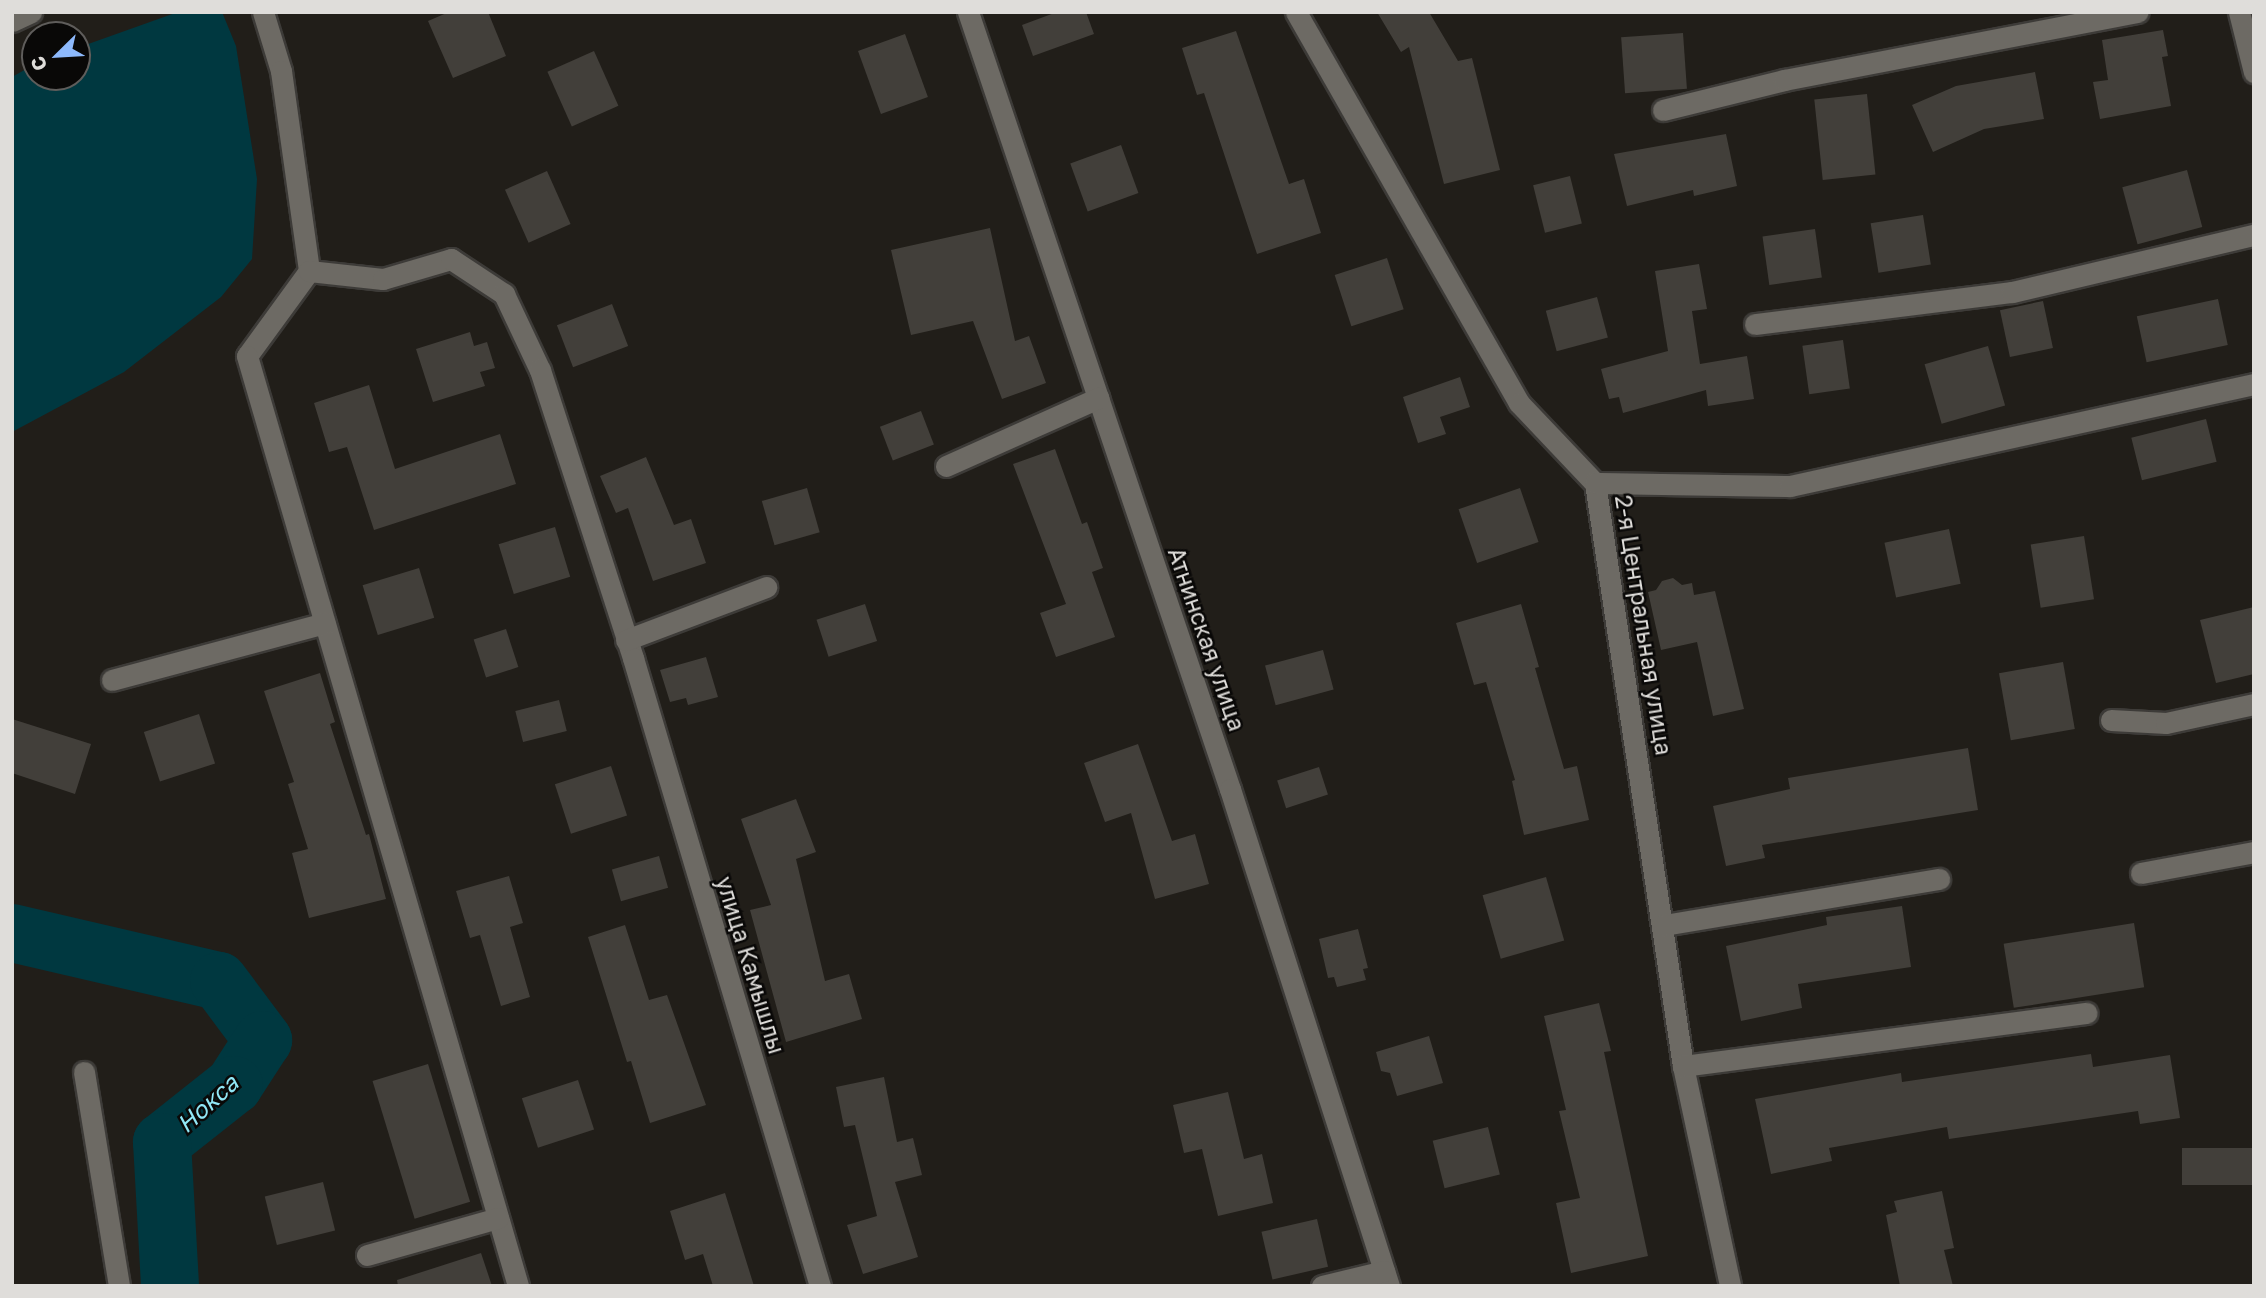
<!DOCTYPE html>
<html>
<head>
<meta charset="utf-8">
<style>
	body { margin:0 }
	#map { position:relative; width:2266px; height:1298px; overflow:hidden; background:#211e19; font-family:"Golos Text",sans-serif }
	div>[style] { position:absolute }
	.water>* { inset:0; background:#003840 }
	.river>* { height:58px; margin:-29px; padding:0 29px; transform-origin:29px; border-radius:29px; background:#003840 }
	.building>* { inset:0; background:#423f3a; transform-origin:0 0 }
	.roads { filter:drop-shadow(2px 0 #3d3b38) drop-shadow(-2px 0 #3d3b38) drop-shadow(0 2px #3d3b38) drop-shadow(0 -2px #3d3b38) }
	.minor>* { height:21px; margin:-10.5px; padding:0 10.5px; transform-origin:10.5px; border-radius:10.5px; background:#6d6a64 }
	span { translate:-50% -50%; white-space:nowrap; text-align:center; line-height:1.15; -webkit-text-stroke:5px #090807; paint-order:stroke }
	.street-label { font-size:23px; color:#dfddda }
	.water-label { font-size:24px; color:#91e7f6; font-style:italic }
	.frame { position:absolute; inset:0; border:14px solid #dfddda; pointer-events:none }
	.north { position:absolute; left:21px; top:21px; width:70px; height:70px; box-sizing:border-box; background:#090807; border:2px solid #5f5d5b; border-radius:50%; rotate:246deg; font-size:19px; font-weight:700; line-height:28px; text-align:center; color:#dfddda }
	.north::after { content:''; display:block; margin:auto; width:24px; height:32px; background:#8db9fc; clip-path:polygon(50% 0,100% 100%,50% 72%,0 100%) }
</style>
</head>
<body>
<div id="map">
	<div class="water">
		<div style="clip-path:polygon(178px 12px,222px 12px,236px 46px,257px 179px,252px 259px,221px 297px,124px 372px,12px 432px,12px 77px,35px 64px,35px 77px,77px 77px,77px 48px)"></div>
	</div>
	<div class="river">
		<div style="left:12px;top:933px;width:212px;rotate:13.1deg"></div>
		<div style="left:219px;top:981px;width:74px;rotate:53.3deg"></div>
		<div style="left:263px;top:1040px;width:54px;rotate:122.8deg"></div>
		<div style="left:234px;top:1085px;width:92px;rotate:141.6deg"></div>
		<div style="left:162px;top:1142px;width:144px;rotate:86.8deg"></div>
	</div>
	<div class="building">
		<div style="clip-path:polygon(449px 12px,488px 12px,506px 56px,453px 78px,428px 21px)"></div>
		<div style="clip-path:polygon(1057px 12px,1086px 12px,1094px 34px,1033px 56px,1022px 25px)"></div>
		<div style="clip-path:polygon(1377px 12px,1429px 12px,1458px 61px,1472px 58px,1500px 170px,1444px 184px,1409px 47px,1401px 52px)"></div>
		<div style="clip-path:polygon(2163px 30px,2168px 56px,2162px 57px,2171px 106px,2100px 119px,2093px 82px,2108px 80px,2102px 40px)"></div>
		<div style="clip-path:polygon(1236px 31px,1289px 184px,1304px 179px,1321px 233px,1257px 254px,1204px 93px,1197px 95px,1182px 48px)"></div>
		<div style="left:1683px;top:33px;width:56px;height:62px;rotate:86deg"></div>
		<div style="left:905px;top:34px;width:67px;height:50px;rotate:70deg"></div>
		<div style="left:594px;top:51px;width:60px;height:51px;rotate:66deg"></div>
		<div style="clip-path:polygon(2035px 72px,2044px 119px,1984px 129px,1933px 152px,1912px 105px,1956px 86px)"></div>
		<div style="left:1867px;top:94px;width:81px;height:53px;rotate:84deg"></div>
		<div style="clip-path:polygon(1726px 134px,1737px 186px,1694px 196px,1693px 190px,1627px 206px,1614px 154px)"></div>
		<div style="left:1121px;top:145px;width:51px;height:54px;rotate:70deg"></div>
		<div style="left:2187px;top:170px;width:59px;height:67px;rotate:75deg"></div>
		<div style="left:547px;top:171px;width:58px;height:46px;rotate:66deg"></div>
		<div style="left:1570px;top:176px;width:49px;height:38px;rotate:76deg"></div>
		<div style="left:1923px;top:215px;width:50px;height:53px;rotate:81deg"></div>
		<div style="clip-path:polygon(990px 228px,1015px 341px,1029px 336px,1046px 383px,1002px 399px,973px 321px,911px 335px,891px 250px)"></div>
		<div style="left:1815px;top:229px;width:49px;height:53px;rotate:82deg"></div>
		<div style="left:1387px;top:258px;width:54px;height:55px;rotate:72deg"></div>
		<div style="clip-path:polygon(1699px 264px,1707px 309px,1692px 311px,1700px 364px,1747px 356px,1754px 399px,1708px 406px,1706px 390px,1623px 413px,1619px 397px,1609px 399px,1601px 369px,1668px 351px,1655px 271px)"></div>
		<div style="left:1597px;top:297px;width:42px;height:53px;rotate:75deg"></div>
		<div style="left:2218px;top:299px;width:47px;height:83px;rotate:78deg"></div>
		<div style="left:2043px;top:301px;width:48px;height:44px;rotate:78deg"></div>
		<div style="left:612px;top:304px;width:45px;height:59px;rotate:69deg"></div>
		<div style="clip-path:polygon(470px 332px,474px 346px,487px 342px,495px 368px,480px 372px,485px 386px,433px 402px,416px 349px)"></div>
		<div style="left:1843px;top:340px;width:49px;height:41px;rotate:82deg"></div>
		<div style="left:1988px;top:346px;width:62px;height:66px;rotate:74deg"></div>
		<div style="clip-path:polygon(1460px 377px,1470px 407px,1440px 417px,1446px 434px,1418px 443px,1403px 397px)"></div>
		<div style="clip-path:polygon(369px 385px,395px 469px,500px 434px,516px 484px,374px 530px,347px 447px,329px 452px,314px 403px)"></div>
		<div style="left:921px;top:411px;width:36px;height:44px;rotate:69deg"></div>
		<div style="left:2206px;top:419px;width:44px;height:77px;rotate:76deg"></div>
		<div style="clip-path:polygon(1055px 449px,1082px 524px,1087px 522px,1103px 568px,1092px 572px,1115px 637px,1056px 657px,1040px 613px,1066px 604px,1013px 464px)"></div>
		<div style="clip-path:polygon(646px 457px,674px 525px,691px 519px,706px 563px,653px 581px,628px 508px,616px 513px,600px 476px)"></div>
		<div style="left:807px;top:488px;width:46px;height:47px;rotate:74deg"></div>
		<div style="left:1520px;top:488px;width:57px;height:65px;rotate:71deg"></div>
		<div style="left:555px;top:527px;width:52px;height:59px;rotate:73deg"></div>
		<div style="left:1949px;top:529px;width:56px;height:66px;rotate:78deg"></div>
		<div style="left:2084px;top:536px;width:64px;height:54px;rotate:81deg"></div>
		<div style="left:419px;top:568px;width:52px;height:59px;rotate:73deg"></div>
		<div style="clip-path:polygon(1673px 578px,1682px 585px,1692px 583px,1694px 595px,1715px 591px,1744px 709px,1713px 716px,1697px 642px,1661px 650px,1648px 592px,1656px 590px,1662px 581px)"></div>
		<div style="left:865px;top:604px;width:39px;height:51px;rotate:72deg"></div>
		<div style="clip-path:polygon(1521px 604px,1539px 667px,1535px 668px,1564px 769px,1577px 766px,1589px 820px,1524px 835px,1512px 781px,1515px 780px,1486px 682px,1474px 685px,1456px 623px)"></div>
		<div style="clip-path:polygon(2254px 607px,2254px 674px,2216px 683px,2200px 620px)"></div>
		<div style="left:506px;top:629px;width:40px;height:34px;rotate:72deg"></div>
		<div style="left:1323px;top:650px;width:41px;height:60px;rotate:75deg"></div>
		<div style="clip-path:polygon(706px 657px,718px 697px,688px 705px,686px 698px,670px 702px,660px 670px)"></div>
		<div style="left:2063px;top:662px;width:68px;height:65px;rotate:80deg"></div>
		<div style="clip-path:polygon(320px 673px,335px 722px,330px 724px,366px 835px,369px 834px,386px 899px,309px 918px,292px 853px,308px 849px,288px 784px,294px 782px,264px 691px)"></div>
		<div style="left:559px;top:700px;width:32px;height:45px;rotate:76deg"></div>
		<div style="left:199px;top:714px;width:52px;height:58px;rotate:72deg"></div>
		<div style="clip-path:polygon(12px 719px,91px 744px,75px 794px,12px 773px)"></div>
		<div style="clip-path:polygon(1138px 744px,1172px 841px,1195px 834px,1209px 884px,1155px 899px,1131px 813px,1105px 822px,1084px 763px)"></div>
		<div style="clip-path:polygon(1968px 748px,1978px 810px,1762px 845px,1765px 858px,1726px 866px,1713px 806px,1790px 789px,1788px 778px)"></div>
		<div style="left:611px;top:766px;width:52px;height:59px;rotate:72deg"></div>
		<div style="left:1319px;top:767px;width:29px;height:44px;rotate:72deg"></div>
		<div style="clip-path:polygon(796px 799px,816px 852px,796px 859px,825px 981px,849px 974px,862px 1019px,786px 1042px,750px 910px,771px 905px,741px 819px)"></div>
		<div style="left:659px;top:856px;width:33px;height:49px;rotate:74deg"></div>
		<div style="clip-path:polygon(509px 876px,523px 923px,510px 927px,530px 997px,501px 1006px,480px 935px,470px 938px,456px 891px)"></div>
		<div style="left:1546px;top:877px;width:66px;height:66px;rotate:74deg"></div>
		<div style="clip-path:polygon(1902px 906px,1911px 967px,1798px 984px,1802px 1008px,1741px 1021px,1726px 946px,1827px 925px,1826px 917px)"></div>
		<div style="left:2134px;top:923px;width:65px;height:132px;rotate:81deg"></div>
		<div style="clip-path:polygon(625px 925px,649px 1000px,667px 995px,706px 1105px,650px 1123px,631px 1061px,627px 1062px,588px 937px)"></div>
		<div style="clip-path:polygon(1358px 929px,1368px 968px,1363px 969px,1366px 980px,1337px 987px,1334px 977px,1328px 978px,1319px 939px)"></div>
		<div style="clip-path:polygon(1599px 1003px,1611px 1051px,1604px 1052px,1648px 1256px,1571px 1273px,1556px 1203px,1580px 1198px,1559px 1111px,1566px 1110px,1544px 1016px)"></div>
		<div style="clip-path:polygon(1429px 1036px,1443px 1083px,1397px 1096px,1390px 1073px,1381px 1071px,1376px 1052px)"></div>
		<div style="clip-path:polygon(2091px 1054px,2093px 1067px,2170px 1055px,2180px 1118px,2140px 1124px,2138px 1111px,1949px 1139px,1947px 1127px,1829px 1148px,1832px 1161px,1771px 1174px,1755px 1099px,1901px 1073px,1902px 1082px)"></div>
		<div style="left:428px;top:1064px;width:144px;height:58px;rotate:73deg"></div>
		<div style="clip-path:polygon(884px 1077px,897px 1142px,913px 1138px,922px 1175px,895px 1182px,918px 1257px,863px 1274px,847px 1225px,877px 1216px,855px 1125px,844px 1127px,836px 1087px)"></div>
		<div style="left:578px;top:1080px;width:52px;height:59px;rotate:72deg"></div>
		<div style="clip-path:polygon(1228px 1092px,1244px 1159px,1262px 1154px,1273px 1203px,1218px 1216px,1202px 1149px,1184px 1153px,1173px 1105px)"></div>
		<div style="left:1488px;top:1127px;width:49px;height:57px;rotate:76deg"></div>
		<div style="left:2254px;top:1148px;width:37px;height:72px;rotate:90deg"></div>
		<div style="left:323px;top:1182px;width:50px;height:60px;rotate:76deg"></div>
		<div style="clip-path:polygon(1942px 1191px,1954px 1248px,1944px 1250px,1953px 1286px,1900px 1286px,1886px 1215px,1897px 1212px,1894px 1201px)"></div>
		<div style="clip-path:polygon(725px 1193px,754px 1286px,713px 1286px,703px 1254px,685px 1260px,670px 1211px)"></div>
		<div style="left:1317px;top:1219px;width:49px;height:57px;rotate:77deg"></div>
		<div style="clip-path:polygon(481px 1253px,492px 1286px,398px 1286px,397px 1280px)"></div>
	</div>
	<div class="roads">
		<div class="minor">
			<div style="left:263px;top:12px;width:62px;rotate:73deg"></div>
			<div style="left:281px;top:71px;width:202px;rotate:82deg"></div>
			<div style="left:309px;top:271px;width:105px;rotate:126.1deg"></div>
			<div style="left:247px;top:356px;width:969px;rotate:73.75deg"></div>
			<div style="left:968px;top:12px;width:820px;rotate:71.37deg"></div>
			<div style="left:1230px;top:789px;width:522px;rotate:72.26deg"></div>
			<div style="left:1296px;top:12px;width:450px;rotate:60.3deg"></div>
			<div style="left:1519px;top:403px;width:110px;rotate:46.5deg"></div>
			<div style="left:1595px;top:483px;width:590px;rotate:81.42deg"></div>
			<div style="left:1683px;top:1066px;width:225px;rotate:77.9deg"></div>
			<div style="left:2239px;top:12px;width:62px;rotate:76deg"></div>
			<div style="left:12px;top:21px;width:21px;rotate:-25deg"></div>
			<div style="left:1663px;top:110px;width:125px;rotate:-13.9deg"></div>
			<div style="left:1784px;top:80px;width:360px;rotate:-10.9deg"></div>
			<div style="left:309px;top:271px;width:74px;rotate:6.2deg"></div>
			<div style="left:383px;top:279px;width:71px;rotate:-16.4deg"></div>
			<div style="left:451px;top:259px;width:64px;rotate:33.4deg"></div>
			<div style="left:504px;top:294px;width:84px;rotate:64.7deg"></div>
			<div style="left:540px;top:370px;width:303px;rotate:72.1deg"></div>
			<div style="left:633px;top:658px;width:655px;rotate:73.42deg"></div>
			<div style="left:1755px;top:324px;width:259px;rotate:-7.1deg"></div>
			<div style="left:2012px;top:292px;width:249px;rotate:-13.3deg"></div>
			<div style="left:946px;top:466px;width:167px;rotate:-24.1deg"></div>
			<div style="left:1595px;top:483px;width:195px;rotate:0.9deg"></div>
			<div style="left:1790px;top:486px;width:475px;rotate:-12.4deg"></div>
			<div style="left:626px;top:640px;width:150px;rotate:-20.7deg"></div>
			<div style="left:112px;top:680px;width:220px;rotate:-15deg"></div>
			<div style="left:2111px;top:720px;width:55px;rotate:3.1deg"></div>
			<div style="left:2166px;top:723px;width:90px;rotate:-12.2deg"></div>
			<div style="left:2141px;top:873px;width:115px;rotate:-10.5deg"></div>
			<div style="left:1664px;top:925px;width:279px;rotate:-9.5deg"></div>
			<div style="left:1683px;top:1066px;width:407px;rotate:-7.5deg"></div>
			<div style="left:84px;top:1072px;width:217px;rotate:80.7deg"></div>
			<div style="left:367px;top:1255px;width:136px;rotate:-15.8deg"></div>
			<div style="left:1322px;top:1286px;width:64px;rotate:-13.6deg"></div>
		</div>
	</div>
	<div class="street-label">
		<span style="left:1644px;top:625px;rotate:81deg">2-я Центральная улица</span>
		<span style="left:1207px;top:639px;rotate:71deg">Атнинская улица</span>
		<span style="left:751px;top:965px;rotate:73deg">улица Камышлы</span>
	</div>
	<div class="water-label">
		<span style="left:207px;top:1103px;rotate:-42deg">Нокса</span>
	</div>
	<div class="frame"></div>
	<div class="north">С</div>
</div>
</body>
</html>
